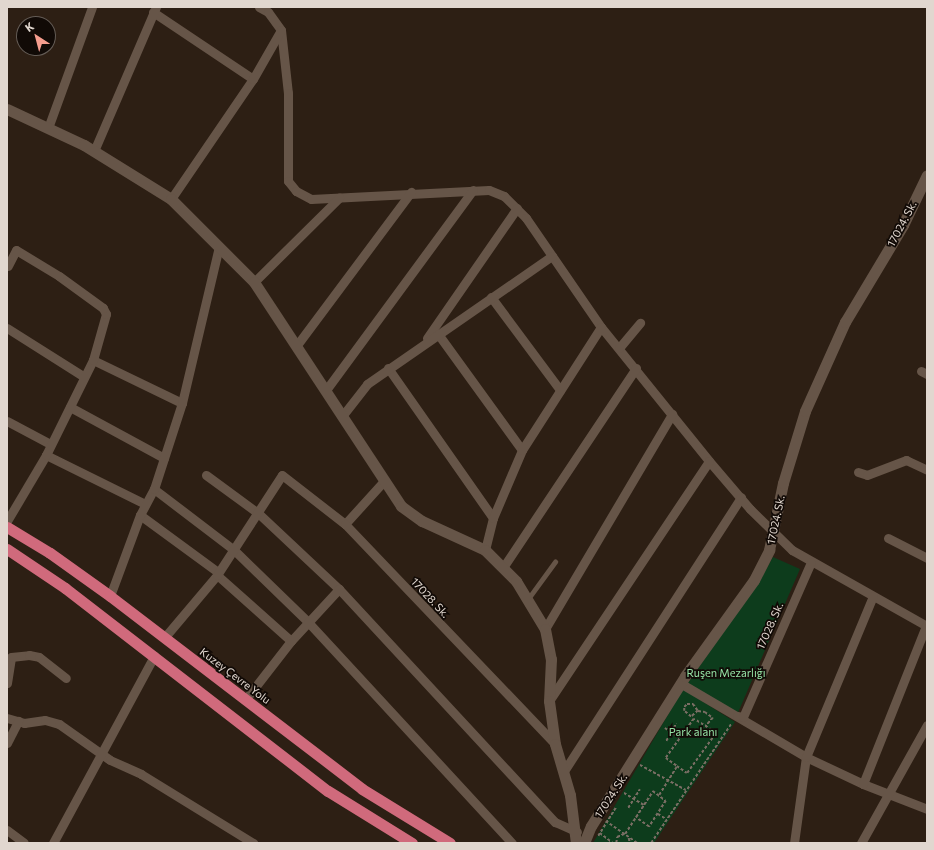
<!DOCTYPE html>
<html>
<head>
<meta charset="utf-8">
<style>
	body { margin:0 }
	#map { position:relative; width:934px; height:850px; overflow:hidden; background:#2d1f14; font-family:Commissioner,sans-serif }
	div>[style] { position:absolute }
	.green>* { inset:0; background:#0d3c1c }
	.path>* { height:1.5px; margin-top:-0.75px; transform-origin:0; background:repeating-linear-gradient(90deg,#7a6e64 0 3px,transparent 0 5px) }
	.service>* { height:4.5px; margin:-2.25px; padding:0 2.25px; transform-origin:2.25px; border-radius:2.25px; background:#665548 }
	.minor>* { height:9px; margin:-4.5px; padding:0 4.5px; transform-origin:4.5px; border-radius:4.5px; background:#665548 }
	.tertiary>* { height:11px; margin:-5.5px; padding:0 5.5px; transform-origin:5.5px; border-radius:5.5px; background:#665548 }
	.trunk>* { height:11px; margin:-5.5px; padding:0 5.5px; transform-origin:5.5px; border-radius:5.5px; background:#d06a7c }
	span { translate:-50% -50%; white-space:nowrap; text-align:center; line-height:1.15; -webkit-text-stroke:3.5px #110a06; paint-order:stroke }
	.street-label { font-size:11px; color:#e1d7cf }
	.park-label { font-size:11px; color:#95e2a5 }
	.frame { position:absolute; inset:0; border:8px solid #e1d7cf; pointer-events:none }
	.north { position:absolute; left:16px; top:16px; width:40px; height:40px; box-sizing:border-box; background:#110a06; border:1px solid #645c56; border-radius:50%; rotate:324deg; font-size:11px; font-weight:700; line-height:16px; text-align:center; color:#e1d7cf }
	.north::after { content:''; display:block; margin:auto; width:14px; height:18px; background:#f59d8e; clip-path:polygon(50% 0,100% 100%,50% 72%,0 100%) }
</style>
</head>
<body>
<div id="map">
	<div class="green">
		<div style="clip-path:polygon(773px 557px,800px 569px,737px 715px,687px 684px,760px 580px)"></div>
		<div style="clip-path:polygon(683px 689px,735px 722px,654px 843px,593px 843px)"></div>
	</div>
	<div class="path">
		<div style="left:698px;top:711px;width:9px;rotate:139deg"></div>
		<div style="left:691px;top:717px;width:9px;rotate:-139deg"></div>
		<div style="left:684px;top:711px;width:4px;rotate:-90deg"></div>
		<div style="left:684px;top:707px;width:4px;rotate:-45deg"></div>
		<div style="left:687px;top:704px;width:6px"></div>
		<div style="left:693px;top:704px;width:9px;rotate:54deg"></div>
		<div style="left:698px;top:711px;width:7px;rotate:8deg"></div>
		<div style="left:705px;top:712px;width:10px;rotate:37deg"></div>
		<div style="left:713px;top:718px;width:11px;rotate:131deg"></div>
		<div style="left:665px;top:728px;width:18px;rotate:34deg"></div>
		<div style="left:666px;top:741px;width:20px;rotate:-60deg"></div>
		<div style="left:640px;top:765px;width:52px;rotate:28.5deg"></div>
		<div style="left:624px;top:793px;width:23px;rotate:31deg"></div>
		<div style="left:659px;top:795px;width:34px;rotate:-58deg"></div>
		<div style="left:677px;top:766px;width:12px;rotate:35deg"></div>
		<div style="left:687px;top:773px;width:49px;rotate:-54.1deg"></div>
		<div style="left:716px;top:733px;width:26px;rotate:-148deg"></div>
		<div style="left:694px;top:719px;width:48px;rotate:125.7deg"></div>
		<div style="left:666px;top:758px;width:14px;rotate:36deg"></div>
		<div style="left:628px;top:808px;width:22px;rotate:-58deg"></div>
		<div style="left:658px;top:814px;width:9px;rotate:32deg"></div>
		<div style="left:606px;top:821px;width:38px;rotate:35deg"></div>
		<div style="left:600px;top:833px;width:16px;rotate:38deg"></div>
		<div style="left:625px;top:834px;width:51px;rotate:-56.9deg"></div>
		<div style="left:653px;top:791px;width:16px;rotate:38deg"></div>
		<div style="left:666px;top:801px;width:31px;rotate:123deg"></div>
		<div style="left:649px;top:827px;width:16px;rotate:-145deg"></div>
		<div style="left:598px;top:836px;width:34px;rotate:-58deg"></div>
		<div style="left:629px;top:838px;width:5px;rotate:79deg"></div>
		<div style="left:616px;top:843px;width:6px;rotate:-81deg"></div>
		<div style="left:617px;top:837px;width:8px;rotate:-23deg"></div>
		<div style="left:651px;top:843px;width:143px;rotate:-56.1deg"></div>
	</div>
	<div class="service">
		<div style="left:528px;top:599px;width:46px;rotate:-53.9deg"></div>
	</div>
	<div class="minor">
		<div style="left:259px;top:7px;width:10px;rotate:29deg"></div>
		<div style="left:268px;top:12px;width:22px;rotate:54deg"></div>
		<div style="left:281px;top:30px;width:63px;rotate:83.7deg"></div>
		<div style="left:288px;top:93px;width:88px;rotate:90deg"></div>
		<div style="left:288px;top:181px;width:13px;rotate:51deg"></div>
		<div style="left:296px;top:191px;width:17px;rotate:28deg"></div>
		<div style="left:311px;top:199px;width:178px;rotate:-2.9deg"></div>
		<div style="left:489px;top:190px;width:16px;rotate:22deg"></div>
		<div style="left:504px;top:196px;width:31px;rotate:45deg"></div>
		<div style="left:526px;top:218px;width:132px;rotate:55.5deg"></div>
		<div style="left:601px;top:327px;width:172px;rotate:51.1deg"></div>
		<div style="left:709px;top:461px;width:63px;rotate:49.5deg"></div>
		<div style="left:750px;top:509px;width:59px;rotate:44.3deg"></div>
		<div style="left:792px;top:550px;width:155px;rotate:29.4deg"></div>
		<div style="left:153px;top:12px;width:120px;rotate:33.8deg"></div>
		<div style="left:48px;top:128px;width:129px;rotate:-70deg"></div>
		<div style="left:94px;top:151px;width:157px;rotate:-66.7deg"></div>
		<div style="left:171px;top:199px;width:145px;rotate:-55.7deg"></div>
		<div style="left:253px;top:79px;width:56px;rotate:-60.3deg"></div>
		<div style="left:254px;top:282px;width:120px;rotate:-44.7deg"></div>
		<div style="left:491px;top:297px;width:116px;rotate:53.4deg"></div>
		<div style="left:7px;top:328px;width:90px;rotate:32.3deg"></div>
		<div style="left:438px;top:334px;width:143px;rotate:54.1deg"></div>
		<div style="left:427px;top:338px;width:158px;rotate:-55.3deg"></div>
		<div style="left:297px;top:345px;width:191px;rotate:-53.3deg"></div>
		<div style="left:619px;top:348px;width:33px;rotate:-50deg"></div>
		<div style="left:93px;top:360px;width:99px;rotate:25.8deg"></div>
		<div style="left:388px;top:368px;width:183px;rotate:55deg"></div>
		<div style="left:921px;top:371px;width:7px;rotate:27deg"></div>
		<div style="left:326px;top:390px;width:248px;rotate:-53.7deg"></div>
		<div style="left:70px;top:407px;width:107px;rotate:28.5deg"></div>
		<div style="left:343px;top:415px;width:39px;rotate:-52deg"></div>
		<div style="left:367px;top:384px;width:225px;rotate:-34.7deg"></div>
		<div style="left:7px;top:421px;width:49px;rotate:28.1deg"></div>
		<div style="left:46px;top:455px;width:110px;rotate:26.3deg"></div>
		<div style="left:858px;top:472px;width:9px;rotate:18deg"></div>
		<div style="left:867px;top:475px;width:42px;rotate:-21deg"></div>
		<div style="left:906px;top:460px;width:23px;rotate:25deg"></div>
		<div style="left:206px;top:475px;width:64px;rotate:36.2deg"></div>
		<div style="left:258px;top:513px;width:111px;rotate:43.2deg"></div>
		<div style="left:339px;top:589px;width:318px;rotate:47.2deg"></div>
		<div style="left:555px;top:822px;width:24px;rotate:24deg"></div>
		<div style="left:154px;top:489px;width:101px;rotate:37.3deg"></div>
		<div style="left:234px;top:550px;width:103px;rotate:44.2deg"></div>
		<div style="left:308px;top:622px;width:301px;rotate:47.3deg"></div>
		<div style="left:140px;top:515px;width:97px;rotate:36.2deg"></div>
		<div style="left:7px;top:521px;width:77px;rotate:-59.4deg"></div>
		<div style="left:46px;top:455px;width:106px;rotate:-63.7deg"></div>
		<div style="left:93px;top:360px;width:48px;rotate:-74.2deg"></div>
		<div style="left:106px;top:314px;width:7px;rotate:-117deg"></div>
		<div style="left:103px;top:308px;width:54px;rotate:-144deg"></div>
		<div style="left:59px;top:276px;width:50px;rotate:-148.8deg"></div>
		<div style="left:16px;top:250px;width:18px;rotate:117deg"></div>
		<div style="left:345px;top:524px;width:58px;rotate:-47.8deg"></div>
		<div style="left:888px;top:538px;width:44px;rotate:27.1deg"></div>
		<div style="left:485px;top:550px;width:33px;rotate:-76deg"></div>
		<div style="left:493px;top:518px;width:74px;rotate:-66.9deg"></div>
		<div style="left:522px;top:450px;width:146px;rotate:-57.3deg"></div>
		<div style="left:504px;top:566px;width:238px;rotate:-56.3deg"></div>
		<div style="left:217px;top:575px;width:99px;rotate:41.7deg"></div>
		<div style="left:110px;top:596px;width:86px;rotate:-69.7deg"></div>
		<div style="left:140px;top:515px;width:30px;rotate:-62deg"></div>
		<div style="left:154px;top:489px;width:90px;rotate:-72deg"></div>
		<div style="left:182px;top:403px;width:161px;rotate:-76.7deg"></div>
		<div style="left:545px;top:629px;width:250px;rotate:-59.4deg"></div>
		<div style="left:164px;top:638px;width:82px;rotate:-49.9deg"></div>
		<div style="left:217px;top:575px;width:119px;rotate:-57deg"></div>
		<div style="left:282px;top:475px;width:80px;rotate:37.9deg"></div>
		<div style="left:345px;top:524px;width:304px;rotate:46.3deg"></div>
		<div style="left:7px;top:683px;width:26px;rotate:-81deg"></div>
		<div style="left:11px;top:657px;width:18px;rotate:-6deg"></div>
		<div style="left:29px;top:655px;width:10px;rotate:11deg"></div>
		<div style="left:39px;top:657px;width:34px;rotate:38deg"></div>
		<div style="left:680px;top:683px;width:146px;rotate:30.4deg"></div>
		<div style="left:806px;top:757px;width:63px;rotate:25.3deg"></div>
		<div style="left:863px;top:784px;width:69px;rotate:21.3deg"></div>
		<div style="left:245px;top:700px;width:75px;rotate:-52.1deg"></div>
		<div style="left:291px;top:641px;width:71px;rotate:-47.3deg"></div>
		<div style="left:549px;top:701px;width:288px;rotate:-56.3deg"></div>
		<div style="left:737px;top:716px;width:6px;rotate:9deg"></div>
		<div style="left:743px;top:717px;width:169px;rotate:-66.3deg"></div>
		<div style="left:7px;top:718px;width:18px;rotate:16deg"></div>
		<div style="left:24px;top:723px;width:21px;rotate:-8deg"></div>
		<div style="left:45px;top:720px;width:15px;rotate:16deg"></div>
		<div style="left:59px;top:724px;width:62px;rotate:35.2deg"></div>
		<div style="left:110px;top:760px;width:34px;rotate:24deg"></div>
		<div style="left:141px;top:774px;width:132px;rotate:31.6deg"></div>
		<div style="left:7px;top:743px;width:25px;rotate:-63deg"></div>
		<div style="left:564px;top:771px;width:326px;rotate:-57.1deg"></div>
		<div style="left:863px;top:784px;width:170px;rotate:-68.3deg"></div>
		<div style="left:7px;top:830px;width:21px;rotate:37deg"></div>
		<div style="left:53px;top:843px;width:213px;rotate:-61.6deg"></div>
		<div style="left:794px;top:843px;width:87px;rotate:-82.1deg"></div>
		<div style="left:806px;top:757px;width:174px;rotate:-67.4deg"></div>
		<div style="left:861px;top:843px;width:135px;rotate:-60.8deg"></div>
	</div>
	<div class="tertiary">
		<div style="left:7px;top:109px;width:85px;rotate:25.1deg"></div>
		<div style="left:84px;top:145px;width:102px;rotate:31.8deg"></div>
		<div style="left:171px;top:199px;width:117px;rotate:45deg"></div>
		<div style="left:254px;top:282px;width:268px;rotate:56.7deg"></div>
		<div style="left:401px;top:506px;width:26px;rotate:36deg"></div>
		<div style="left:422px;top:521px;width:69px;rotate:24.7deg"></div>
		<div style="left:485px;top:550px;width:44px;rotate:45deg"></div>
		<div style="left:516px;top:581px;width:56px;rotate:58.9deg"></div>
		<div style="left:545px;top:629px;width:31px;rotate:79deg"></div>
		<div style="left:551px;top:659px;width:42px;rotate:92.7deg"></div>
		<div style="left:549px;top:701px;width:43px;rotate:82.1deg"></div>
		<div style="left:555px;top:744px;width:53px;rotate:73.6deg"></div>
		<div style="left:570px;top:795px;width:48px;rotate:82.9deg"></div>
		<div style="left:584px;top:843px;width:18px;rotate:-68deg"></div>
		<div style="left:591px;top:826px;width:177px;rotate:-57.9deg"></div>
		<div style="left:685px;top:676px;width:118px;rotate:-54.3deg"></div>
		<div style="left:754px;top:580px;width:34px;rotate:-63deg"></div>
		<div style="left:769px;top:550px;width:68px;rotate:-78.2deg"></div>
		<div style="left:783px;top:483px;width:75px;rotate:-73deg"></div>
		<div style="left:805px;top:411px;width:98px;rotate:-65.8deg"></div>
		<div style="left:845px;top:322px;width:113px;rotate:-59.1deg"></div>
		<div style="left:903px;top:225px;width:55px;rotate:-64.4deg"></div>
	</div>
	<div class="trunk">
		<div style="left:7px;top:527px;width:50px;rotate:31.2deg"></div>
		<div style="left:50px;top:553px;width:74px;rotate:35.6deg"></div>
		<div style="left:110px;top:596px;width:317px;rotate:37.4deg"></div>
		<div style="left:362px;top:789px;width:103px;rotate:31.5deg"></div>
		<div style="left:7px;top:549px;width:70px;rotate:33.9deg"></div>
		<div style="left:65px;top:588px;width:332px;rotate:37.7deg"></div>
		<div style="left:328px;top:791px;width:99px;rotate:31.8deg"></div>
	</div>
	<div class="street-label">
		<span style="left:902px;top:224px;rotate:-62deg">17024. Sk.</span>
		<span style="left:776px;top:520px;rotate:-78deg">17024. Sk.</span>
		<span style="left:430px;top:598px;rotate:47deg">17028. Sk.</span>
		<span style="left:770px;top:626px;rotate:-66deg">17028. Sk.</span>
		<span style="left:235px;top:676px;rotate:37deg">Kuzey Çevre Yolu</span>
		<span style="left:611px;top:796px;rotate:-57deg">17024. Sk.</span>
	</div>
	<div class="park-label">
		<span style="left:726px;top:673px">Ruşen Mezarlığı</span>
		<span style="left:693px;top:732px">Park alanı</span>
	</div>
	<div class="frame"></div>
	<div class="north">K</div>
</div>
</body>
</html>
